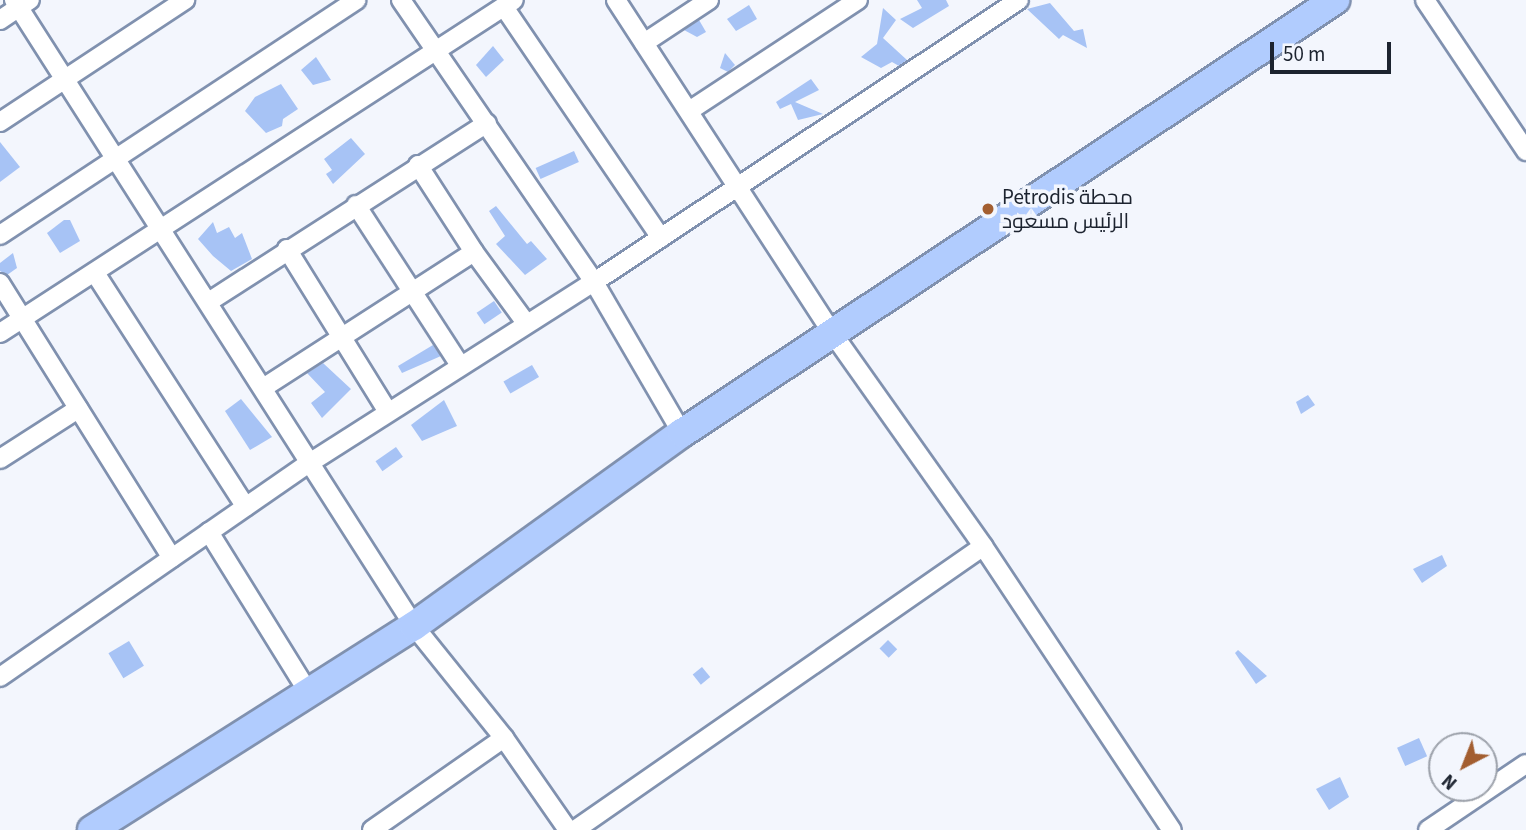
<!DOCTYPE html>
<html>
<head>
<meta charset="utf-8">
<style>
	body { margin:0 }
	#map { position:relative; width:1526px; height:830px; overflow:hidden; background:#f3f6fd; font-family:"Source Sans 3",Cairo,sans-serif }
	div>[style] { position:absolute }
	.building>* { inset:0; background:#a7c3f5; transform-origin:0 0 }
	.roads { filter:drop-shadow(2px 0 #8091af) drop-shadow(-2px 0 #8091af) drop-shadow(0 2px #8091af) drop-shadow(0 -2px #8091af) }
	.minor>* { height:18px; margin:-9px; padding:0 9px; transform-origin:9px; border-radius:9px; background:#fff }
	.primary>* { height:28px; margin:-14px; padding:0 14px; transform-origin:14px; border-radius:14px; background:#b1ccfe }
	.dots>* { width:19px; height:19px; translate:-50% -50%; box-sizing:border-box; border:4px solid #f3f6fd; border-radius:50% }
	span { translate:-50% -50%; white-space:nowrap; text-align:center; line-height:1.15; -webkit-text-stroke:7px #f3f6fd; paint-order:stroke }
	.poi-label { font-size:21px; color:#1c232f }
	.left { translate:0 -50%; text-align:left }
	.north { position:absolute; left:1428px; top:732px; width:70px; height:70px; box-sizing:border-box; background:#f3f6fd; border:2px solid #9da2ab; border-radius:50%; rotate:222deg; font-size:19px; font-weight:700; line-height:28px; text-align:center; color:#1c232f }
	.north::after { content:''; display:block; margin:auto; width:24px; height:32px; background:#a35e30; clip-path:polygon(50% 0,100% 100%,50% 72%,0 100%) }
	.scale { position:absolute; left:1270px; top:42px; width:121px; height:32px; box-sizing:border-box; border:4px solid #1c232f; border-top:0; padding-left:9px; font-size:21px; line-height:24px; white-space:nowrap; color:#1c232f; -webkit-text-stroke:5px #f3f6fd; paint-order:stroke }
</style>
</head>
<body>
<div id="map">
	<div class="building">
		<div style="clip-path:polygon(917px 0,946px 0,949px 6px,913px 28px,900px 19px,922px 8px)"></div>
		<div style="clip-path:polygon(1050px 3px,1074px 31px,1083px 29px,1087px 48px,1063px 35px,1059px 39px,1027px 9px)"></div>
		<div style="clip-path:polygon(749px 5px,757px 19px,736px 31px,727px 19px)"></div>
		<div style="clip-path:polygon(883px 8px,896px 20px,883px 38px,907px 60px,899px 66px,892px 62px,881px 68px,861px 57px,877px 44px)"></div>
		<div style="clip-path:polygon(699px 20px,706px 32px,697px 37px,684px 30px)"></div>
		<div style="clip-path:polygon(493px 46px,504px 60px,486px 77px,476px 65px)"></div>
		<div style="clip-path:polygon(725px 53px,735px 65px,728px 72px,720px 68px)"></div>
		<div style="clip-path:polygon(316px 57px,331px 80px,313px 85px,301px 70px)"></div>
		<div style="clip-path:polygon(811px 79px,819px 90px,795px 102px,823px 114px,798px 120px,791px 104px,780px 109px,776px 102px)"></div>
		<div style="clip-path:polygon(281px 84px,298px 109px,283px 119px,282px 126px,266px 133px,245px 111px,255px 97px)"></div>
		<div style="clip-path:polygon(351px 138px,365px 154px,333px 184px,326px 174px,332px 170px,324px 159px)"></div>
		<div style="clip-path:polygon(0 142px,20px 167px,0 182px)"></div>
		<div style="left:574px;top:151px;width:12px;height:42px;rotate:66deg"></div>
		<div style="clip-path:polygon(496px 206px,527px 244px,531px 241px,547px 259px,525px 275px,496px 244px,505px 236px,489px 211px)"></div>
		<div style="clip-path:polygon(64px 220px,70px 220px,80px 241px,60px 253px,47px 233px)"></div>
		<div style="clip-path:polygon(213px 222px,217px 233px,229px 227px,235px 238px,242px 233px,252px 259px,231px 271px,213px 256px,198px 239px)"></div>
		<div style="clip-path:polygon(13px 253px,17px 268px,7px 275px,0 271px,0 263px)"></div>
		<div style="left:494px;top:301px;width:14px;height:21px;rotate:56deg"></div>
		<div style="clip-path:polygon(433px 345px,441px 356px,402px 373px,398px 366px)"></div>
		<div style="clip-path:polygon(323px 363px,351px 389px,322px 418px,311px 403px,325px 392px,307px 373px)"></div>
		<div style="left:532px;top:365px;width:14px;height:33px;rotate:60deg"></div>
		<div style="clip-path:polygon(1308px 395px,1315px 405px,1301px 414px,1296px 402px)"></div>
		<div style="clip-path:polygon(241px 399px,272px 437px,250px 450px,225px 411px)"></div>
		<div style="clip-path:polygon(444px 400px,457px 426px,422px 441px,411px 425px)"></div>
		<div style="left:396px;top:447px;width:12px;height:25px;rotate:55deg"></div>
		<div style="clip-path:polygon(1442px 555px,1447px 566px,1422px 583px,1413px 569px)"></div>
		<div style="left:888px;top:640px;width:13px;height:12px;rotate:45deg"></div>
		<div style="left:129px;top:641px;width:29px;height:24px;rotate:59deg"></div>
		<div style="clip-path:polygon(1238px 650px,1267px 676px,1256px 684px,1235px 653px)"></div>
		<div style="left:702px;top:667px;width:13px;height:12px;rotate:51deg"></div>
		<div style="left:1419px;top:738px;width:20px;height:24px;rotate:66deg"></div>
		<div style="clip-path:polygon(1340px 777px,1349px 797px,1329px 810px,1316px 789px)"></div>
	</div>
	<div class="roads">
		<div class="minor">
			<div style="left:14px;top:0;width:743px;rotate:57.42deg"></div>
			<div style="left:414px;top:626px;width:144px;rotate:51.2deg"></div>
			<div style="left:504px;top:738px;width:112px;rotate:55.2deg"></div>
			<div style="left:401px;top:0;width:342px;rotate:55.6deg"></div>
			<div style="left:594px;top:282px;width:175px;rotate:59.8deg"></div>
			<div style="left:616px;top:0;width:398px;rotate:57deg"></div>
			<div style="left:833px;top:334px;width:260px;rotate:54.7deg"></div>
			<div style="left:983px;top:546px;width:341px;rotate:56.4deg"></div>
			<div style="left:1425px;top:0;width:182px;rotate:56.2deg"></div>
			<div style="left:504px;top:7px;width:279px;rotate:55.8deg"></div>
			<div style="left:0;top:20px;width:36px;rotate:-34deg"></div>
			<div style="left:644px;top:43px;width:78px;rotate:-33.5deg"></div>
			<div style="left:689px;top:111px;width:202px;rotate:-33.3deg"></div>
			<div style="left:0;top:122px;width:222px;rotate:-33.4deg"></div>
			<div style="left:418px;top:165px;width:103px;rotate:57.2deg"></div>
			<div style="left:474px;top:252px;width:88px;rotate:53.8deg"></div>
			<div style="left:356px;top:205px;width:191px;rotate:57deg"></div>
			<div style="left:0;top:235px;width:427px;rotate:-33.4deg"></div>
			<div style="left:287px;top:249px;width:192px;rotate:58.2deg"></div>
			<div style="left:95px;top:273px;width:278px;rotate:57.2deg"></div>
			<div style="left:0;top:283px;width:324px;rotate:58deg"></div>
			<div style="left:210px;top:301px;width:329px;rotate:-32.7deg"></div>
			<div style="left:0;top:333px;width:612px;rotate:-32.94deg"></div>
			<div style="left:263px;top:388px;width:251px;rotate:-32.8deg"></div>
			<div style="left:0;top:459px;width:93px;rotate:-32.7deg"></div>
			<div style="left:209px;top:532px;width:190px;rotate:58.2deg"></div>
			<div style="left:0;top:677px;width:378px;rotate:-34.7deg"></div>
			<div style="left:311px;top:462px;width:335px;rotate:-32.5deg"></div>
			<div style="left:594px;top:282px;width:510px;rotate:-33.57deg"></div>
			<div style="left:372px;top:830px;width:161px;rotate:-34.9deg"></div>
			<div style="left:575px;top:830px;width:497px;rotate:-34.8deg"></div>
			<div style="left:1428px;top:830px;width:118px;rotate:-34deg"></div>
		</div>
		<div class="primary">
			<div style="left:92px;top:830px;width:381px;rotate:-32.4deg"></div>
			<div style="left:414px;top:626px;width:330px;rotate:-35.8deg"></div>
			<div style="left:682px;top:433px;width:784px;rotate:-33.55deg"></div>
		</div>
	</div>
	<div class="dots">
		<div style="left:988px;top:209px;background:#a35e30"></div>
	</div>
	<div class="poi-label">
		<span class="left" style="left:1002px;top:209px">Petrodis محطة<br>الرئيس مسعود</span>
	</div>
	<div class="north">N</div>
	<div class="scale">50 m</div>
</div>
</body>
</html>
